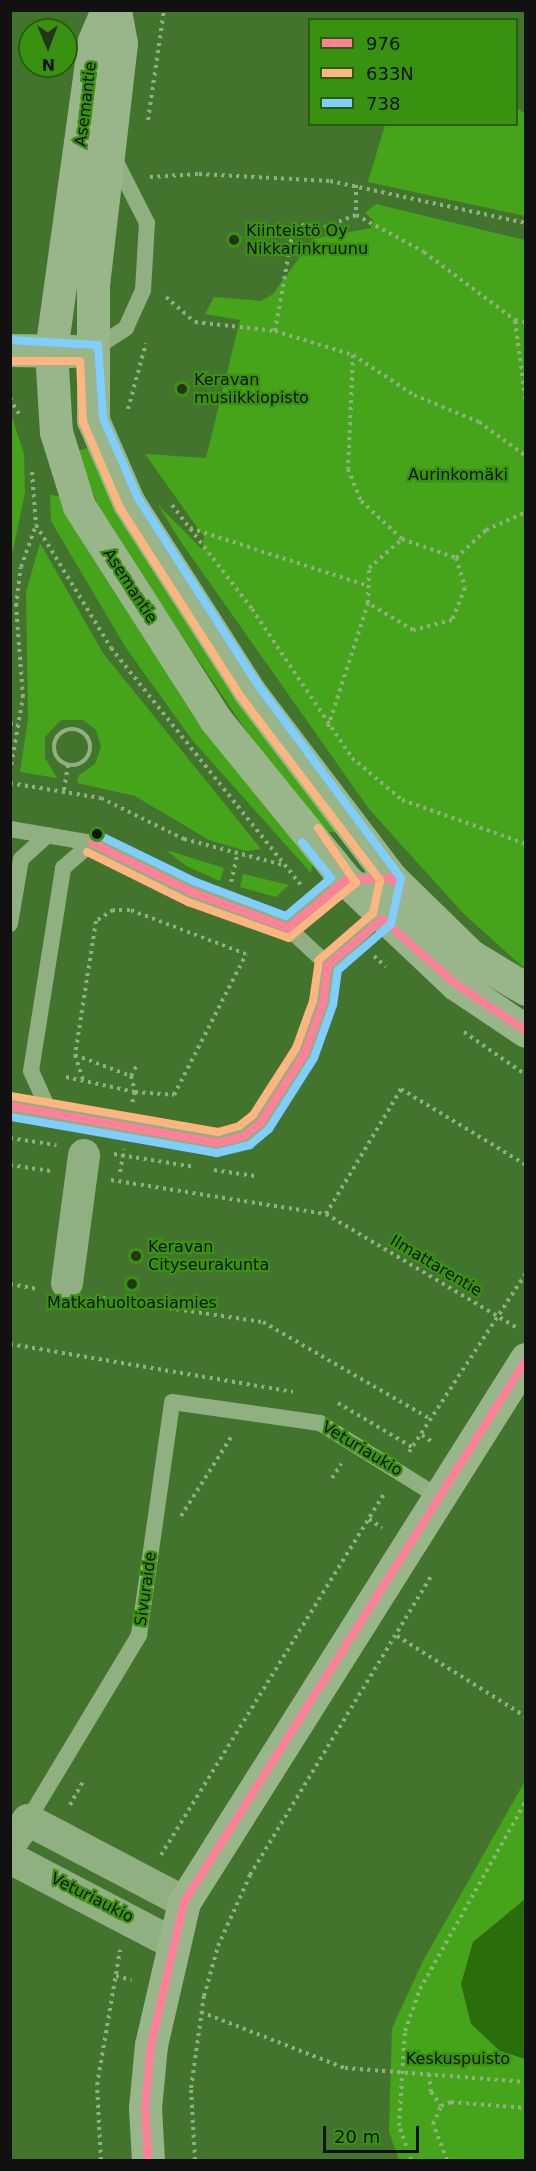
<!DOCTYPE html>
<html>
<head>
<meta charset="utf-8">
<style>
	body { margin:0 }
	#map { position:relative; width:536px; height:2171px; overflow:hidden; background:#43742d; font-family:"DejaVu Sans",sans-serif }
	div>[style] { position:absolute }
	.green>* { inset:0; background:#46a41a }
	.water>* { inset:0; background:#2a6e0c }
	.path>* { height:4px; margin-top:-2px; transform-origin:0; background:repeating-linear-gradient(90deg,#91b081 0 3px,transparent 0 7.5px) }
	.path>.ring { margin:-2px; padding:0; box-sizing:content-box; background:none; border:4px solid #91b081; border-radius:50% }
	.lane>* { height:16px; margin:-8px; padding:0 8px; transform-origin:8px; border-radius:8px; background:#91b081 }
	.street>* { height:32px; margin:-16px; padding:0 16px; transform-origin:16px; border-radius:16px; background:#91b081 }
	.secondary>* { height:33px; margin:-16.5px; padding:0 16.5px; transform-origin:16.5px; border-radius:16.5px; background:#98b68a }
	.bus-1>* { height:8px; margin:-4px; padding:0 4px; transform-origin:4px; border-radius:4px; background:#ff8098 }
	.bus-2>* { height:8px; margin:-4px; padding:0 4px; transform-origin:4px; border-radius:4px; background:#ffb580 }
	.bus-3>* { height:8px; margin:-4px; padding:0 4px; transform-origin:4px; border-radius:4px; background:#80cdff }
	.dots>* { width:16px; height:16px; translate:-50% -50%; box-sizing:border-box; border:3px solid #38920f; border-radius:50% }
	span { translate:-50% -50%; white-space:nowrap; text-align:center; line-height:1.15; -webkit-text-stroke:4.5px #38920f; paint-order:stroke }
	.street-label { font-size:16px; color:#111 }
	.poi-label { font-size:16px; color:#111 }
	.left { translate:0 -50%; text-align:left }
	.park-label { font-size:16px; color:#111 }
	.frame { position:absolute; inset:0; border:12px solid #111; pointer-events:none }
	.legend { position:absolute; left:308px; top:18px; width:210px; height:108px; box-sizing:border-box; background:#38920f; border:2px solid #285e10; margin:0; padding:8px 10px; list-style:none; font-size:18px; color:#111 }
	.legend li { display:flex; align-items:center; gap:12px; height:30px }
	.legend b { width:30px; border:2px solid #285e10 }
	.north { position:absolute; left:18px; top:18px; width:60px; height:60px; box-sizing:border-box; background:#38920f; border:2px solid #285e10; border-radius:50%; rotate:179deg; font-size:16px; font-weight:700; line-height:24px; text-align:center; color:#111 }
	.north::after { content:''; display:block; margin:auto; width:21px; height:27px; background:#22341b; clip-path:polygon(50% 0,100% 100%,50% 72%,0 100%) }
	.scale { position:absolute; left:323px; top:2126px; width:96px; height:27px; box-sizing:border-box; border:3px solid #111; border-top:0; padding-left:8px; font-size:18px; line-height:21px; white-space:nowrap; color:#111; -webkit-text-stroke:4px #38920f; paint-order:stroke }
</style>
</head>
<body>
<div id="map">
	<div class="green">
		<div style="clip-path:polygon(517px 108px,525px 114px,525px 216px,368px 182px,385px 125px,516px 124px)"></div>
		<div style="clip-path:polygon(376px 204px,525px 240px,525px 969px,463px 913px,369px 809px,179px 539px,158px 505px,202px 549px,204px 537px,145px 454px,206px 458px,240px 320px,205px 314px,214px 297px,261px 301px,273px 294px,313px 239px,371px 228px,373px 220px,365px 213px)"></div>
		<div style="clip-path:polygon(11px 414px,24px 454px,25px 493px,11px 559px)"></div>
		<div style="clip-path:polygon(91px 447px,339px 833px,322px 831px,268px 763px,103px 519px,77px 451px)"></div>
		<div style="clip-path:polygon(50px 495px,67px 497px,313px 858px,311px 873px,193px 741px,126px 648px,51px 521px)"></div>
		<div style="clip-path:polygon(40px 543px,103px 653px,261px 849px,246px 851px,209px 840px,135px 796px,77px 783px,79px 775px,95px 764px,101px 747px,96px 730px,83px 720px,61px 720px,45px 737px,45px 758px,57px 778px,20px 772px,28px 719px,26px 592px)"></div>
		<div style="clip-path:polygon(166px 850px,224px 868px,220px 881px,186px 866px)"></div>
		<div style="clip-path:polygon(243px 874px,289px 885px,276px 897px,240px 887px)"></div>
		<div style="clip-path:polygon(525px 1781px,525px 2160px,399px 2160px,389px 2132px,392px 2028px,423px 1961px)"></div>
	</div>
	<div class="water">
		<div style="clip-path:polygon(525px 1899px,525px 2059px,500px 2051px,471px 2024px,461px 1984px,473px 1942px)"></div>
	</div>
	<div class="path">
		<div style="left:148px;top:120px;width:111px;rotate:-81.7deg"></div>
		<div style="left:150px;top:177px;width:49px;rotate:-3.5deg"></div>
		<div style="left:199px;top:174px;width:131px;rotate:3.1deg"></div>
		<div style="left:330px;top:181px;width:200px;rotate:12.1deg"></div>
		<div style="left:356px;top:185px;width:30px;rotate:90deg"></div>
		<div style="left:166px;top:297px;width:38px;rotate:41deg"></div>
		<div style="left:195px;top:322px;width:81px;rotate:6.4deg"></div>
		<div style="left:275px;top:331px;width:82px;rotate:17.1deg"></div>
		<div style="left:353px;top:355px;width:73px;rotate:33.3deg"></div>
		<div style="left:414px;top:395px;width:70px;rotate:22.6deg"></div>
		<div style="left:479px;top:422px;width:58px;rotate:35.9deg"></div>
		<div style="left:515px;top:321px;width:83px;rotate:82.4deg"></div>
		<div style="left:275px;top:331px;width:109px;rotate:-79.9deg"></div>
		<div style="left:294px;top:224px;width:31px;rotate:6deg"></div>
		<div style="left:325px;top:227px;width:33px;rotate:-21deg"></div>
		<div style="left:356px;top:215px;width:77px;rotate:28.6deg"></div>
		<div style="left:424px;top:252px;width:114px;rotate:36.8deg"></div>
		<div style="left:515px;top:320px;width:11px;rotate:10deg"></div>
		<div style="left:353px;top:355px;width:114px;rotate:92.5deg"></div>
		<div style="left:348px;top:469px;width:35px;rotate:68deg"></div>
		<div style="left:361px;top:501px;width:56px;rotate:42.8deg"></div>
		<div style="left:10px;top:398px;width:21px;rotate:61deg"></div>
		<div style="left:128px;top:409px;width:68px;rotate:-74.7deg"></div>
		<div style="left:32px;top:472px;width:53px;rotate:85.7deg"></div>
		<div style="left:36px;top:525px;width:144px;rotate:58.6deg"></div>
		<div style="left:111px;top:648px;width:305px;rotate:51.3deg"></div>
		<div style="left:172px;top:505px;width:131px;rotate:52.4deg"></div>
		<div style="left:252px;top:609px;width:179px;rotate:56.1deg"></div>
		<div style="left:352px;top:758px;width:65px;rotate:40deg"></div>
		<div style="left:402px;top:800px;width:132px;rotate:19.5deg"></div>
		<div style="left:190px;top:528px;width:188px;rotate:18deg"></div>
		<div style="left:402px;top:539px;width:57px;rotate:19.4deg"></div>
		<div style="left:456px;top:558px;width:31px;rotate:73deg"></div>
		<div style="left:465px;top:588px;width:35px;rotate:112deg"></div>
		<div style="left:452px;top:620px;width:40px;rotate:165.6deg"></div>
		<div style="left:413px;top:630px;width:52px;rotate:-149deg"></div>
		<div style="left:368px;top:603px;width:35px;rotate:-88deg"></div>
		<div style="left:369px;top:568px;width:44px;rotate:-41.3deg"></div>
		<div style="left:456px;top:558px;width:41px;rotate:-43deg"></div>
		<div style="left:486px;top:530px;width:44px;rotate:-24.2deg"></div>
		<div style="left:10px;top:723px;width:8px;rotate:7deg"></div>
		<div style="left:328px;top:727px;width:130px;rotate:-72.1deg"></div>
		<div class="ring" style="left:54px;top:729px;width:32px;height:32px"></div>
		<div style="left:10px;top:772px;width:76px;rotate:-80.2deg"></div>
		<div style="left:23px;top:697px;width:91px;rotate:-94.4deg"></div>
		<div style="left:16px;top:606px;width:39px;rotate:-83deg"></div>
		<div style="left:21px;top:567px;width:45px;rotate:-70.3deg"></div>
		<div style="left:10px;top:783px;width:92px;rotate:9.4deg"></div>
		<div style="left:101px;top:798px;width:93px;rotate:26.3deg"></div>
		<div style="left:184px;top:839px;width:102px;rotate:14.7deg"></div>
		<div style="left:64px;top:790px;width:26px;rotate:-81deg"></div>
		<div style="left:231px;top:882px;width:27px;rotate:-77deg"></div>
		<div style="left:374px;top:956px;width:16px;rotate:43deg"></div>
		<div style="left:464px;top:1032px;width:75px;rotate:34.7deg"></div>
		<div style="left:75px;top:1055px;width:25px;rotate:72deg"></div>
		<div style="left:131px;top:1076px;width:13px;rotate:-61deg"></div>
		<div style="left:66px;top:1077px;width:71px;rotate:12.3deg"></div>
		<div style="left:135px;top:1092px;width:39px;rotate:4deg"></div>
		<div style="left:174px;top:1095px;width:158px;rotate:-62.9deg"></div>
		<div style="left:246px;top:954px;width:124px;rotate:-159.2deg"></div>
		<div style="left:130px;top:910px;width:17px;rotate:180deg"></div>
		<div style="left:113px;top:910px;width:20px;rotate:147deg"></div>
		<div style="left:96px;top:921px;width:136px;rotate:98.9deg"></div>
		<div style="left:75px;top:1055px;width:60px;rotate:20.6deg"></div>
		<div style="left:131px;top:1076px;width:16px;rotate:76deg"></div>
		<div style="left:135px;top:1092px;width:12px;rotate:104deg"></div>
		<div style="left:10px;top:1138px;width:47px;rotate:8.7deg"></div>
		<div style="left:114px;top:1154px;width:82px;rotate:9.1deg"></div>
		<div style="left:10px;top:1165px;width:41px;rotate:8.3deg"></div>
		<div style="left:214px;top:1170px;width:41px;rotate:8.3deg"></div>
		<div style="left:120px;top:1172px;width:23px;rotate:-80deg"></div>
		<div style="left:111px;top:1180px;width:218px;rotate:9deg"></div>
		<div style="left:326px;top:1214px;width:222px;rotate:30.8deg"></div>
		<div style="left:326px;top:1214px;width:146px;rotate:-59deg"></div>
		<div style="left:401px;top:1089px;width:146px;rotate:31.3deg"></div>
		<div style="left:10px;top:1284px;width:27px;rotate:10deg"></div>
		<div style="left:95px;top:1297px;width:170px;rotate:8.5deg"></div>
		<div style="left:263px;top:1322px;width:195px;rotate:30.1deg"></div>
		<div style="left:10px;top:1344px;width:287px;rotate:9.6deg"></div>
		<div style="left:338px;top:1403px;width:86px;rotate:30.7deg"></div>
		<div style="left:422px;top:1435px;width:14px;rotate:34deg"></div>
		<div style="left:409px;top:1452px;width:214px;rotate:-56.8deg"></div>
		<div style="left:332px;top:1478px;width:17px;rotate:-57deg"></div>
		<div style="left:181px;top:1516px;width:97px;rotate:-57.6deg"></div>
		<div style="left:369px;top:1519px;width:16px;rotate:35deg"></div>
		<div style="left:397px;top:1636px;width:152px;rotate:32.1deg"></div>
		<div style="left:70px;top:1805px;width:29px;rotate:-61deg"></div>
		<div style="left:161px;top:1855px;width:427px;rotate:-58.3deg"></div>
		<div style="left:116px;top:1976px;width:16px;rotate:14deg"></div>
		<div style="left:201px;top:2012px;width:155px;rotate:21.3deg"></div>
		<div style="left:345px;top:2068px;width:182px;rotate:4.4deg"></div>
		<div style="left:429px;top:2074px;width:18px;rotate:84deg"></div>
		<div style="left:431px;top:2092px;width:17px;rotate:54deg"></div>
		<div style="left:101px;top:2160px;width:75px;rotate:-93.1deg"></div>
		<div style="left:97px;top:2085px;width:137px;rotate:-80.3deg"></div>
		<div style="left:195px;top:2160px;width:72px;rotate:-93.2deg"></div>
		<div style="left:191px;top:2088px;width:93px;rotate:-82deg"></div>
		<div style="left:204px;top:1996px;width:52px;rotate:-74.4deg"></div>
		<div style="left:218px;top:1946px;width:78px;rotate:-65.7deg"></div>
		<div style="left:250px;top:1875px;width:352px;rotate:-58.8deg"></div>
		<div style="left:411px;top:2160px;width:36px;rotate:-109deg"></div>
		<div style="left:399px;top:2126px;width:95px;rotate:-86.4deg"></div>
		<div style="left:405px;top:2031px;width:45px;rotate:-70.3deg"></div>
		<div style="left:420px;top:1989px;width:216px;rotate:-60.6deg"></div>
		<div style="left:447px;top:2160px;width:39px;rotate:-111deg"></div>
		<div style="left:433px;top:2124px;width:20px;rotate:-66deg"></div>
		<div style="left:441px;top:2106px;width:11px;rotate:-22deg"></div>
		<div style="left:451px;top:2102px;width:75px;rotate:4.6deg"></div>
	</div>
	<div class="lane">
		<div style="left:91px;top:351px;width:42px;rotate:-33.3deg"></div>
		<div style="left:126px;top:328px;width:42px;rotate:-65.9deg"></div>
		<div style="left:143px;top:290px;width:67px;rotate:-86.6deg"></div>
		<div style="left:147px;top:223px;width:75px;rotate:-116.9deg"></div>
		<div style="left:10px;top:829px;width:83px;rotate:9.7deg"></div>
		<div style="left:92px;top:843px;width:111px;rotate:26.1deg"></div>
		<div style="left:192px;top:892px;width:103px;rotate:20.6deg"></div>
		<div style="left:288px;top:928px;width:75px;rotate:-39.6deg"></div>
		<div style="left:346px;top:880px;width:44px;rotate:1.3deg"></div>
		<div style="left:10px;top:924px;width:66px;rotate:-80.4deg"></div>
		<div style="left:21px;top:859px;width:36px;rotate:-42deg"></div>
		<div style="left:288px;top:928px;width:54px;rotate:42.8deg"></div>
		<div style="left:10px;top:1106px;width:211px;rotate:10.1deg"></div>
		<div style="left:218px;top:1143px;width:27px;rotate:-15deg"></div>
		<div style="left:244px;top:1136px;width:22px;rotate:-39deg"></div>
		<div style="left:261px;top:1122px;width:82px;rotate:-57.5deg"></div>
		<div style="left:305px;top:1053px;width:53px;rotate:-70.2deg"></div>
		<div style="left:323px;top:1003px;width:38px;rotate:-83deg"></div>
		<div style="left:328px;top:965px;width:77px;rotate:-43.4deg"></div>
		<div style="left:50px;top:1113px;width:46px;rotate:-114.3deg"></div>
		<div style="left:31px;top:1071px;width:206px;rotate:-81deg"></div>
		<div style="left:63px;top:868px;width:38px;rotate:-41deg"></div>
		<div style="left:28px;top:1820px;width:216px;rotate:-59deg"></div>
		<div style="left:139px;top:1635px;width:235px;rotate:-81.9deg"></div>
		<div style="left:172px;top:1402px;width:149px;rotate:8.1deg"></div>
		<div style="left:320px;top:1423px;width:140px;rotate:31.9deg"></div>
	</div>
	<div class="street">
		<div style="left:67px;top:1283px;width:129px;rotate:-82.4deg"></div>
		<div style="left:10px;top:1844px;width:30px;rotate:-53deg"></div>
		<div style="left:28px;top:1820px;width:176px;rotate:27.7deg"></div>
		<div style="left:10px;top:1858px;width:182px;rotate:27.6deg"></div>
	</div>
	<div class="secondary">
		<div style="left:107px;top:10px;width:34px;rotate:113deg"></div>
		<div style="left:94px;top:41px;width:313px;rotate:97.9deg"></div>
		<div style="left:51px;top:351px;width:81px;rotate:86.5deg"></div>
		<div style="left:56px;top:432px;width:77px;rotate:72.7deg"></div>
		<div style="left:79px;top:506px;width:253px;rotate:57.4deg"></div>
		<div style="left:215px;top:719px;width:208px;rotate:50.9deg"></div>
		<div style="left:346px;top:880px;width:151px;rotate:43.4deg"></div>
		<div style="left:456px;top:984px;width:84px;rotate:33.9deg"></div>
		<div style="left:115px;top:10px;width:34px;rotate:80deg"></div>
		<div style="left:121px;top:43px;width:245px;rotate:96.6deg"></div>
		<div style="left:93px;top:286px;width:134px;rotate:90deg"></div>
		<div style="left:93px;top:420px;width:90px;rotate:66.6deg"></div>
		<div style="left:129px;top:503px;width:223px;rotate:57.4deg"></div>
		<div style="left:249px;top:691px;width:235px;rotate:52.8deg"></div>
		<div style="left:391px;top:878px;width:112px;rotate:44.3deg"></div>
		<div style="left:471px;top:956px;width:64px;rotate:31deg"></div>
		<div style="left:10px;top:350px;width:63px;rotate:0.9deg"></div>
		<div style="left:148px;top:2160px;width:52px;rotate:-93.3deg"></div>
		<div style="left:145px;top:2108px;width:63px;rotate:-84.6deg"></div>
		<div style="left:151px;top:2045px;width:147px;rotate:-77deg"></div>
		<div style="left:184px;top:1902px;width:642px;rotate:-57.8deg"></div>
	</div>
	<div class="bus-1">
		<div style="left:92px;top:843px;width:111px;rotate:26.1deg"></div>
		<div style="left:192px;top:892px;width:103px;rotate:20.6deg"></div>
		<div style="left:288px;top:928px;width:75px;rotate:-39.6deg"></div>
		<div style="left:346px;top:880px;width:45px;rotate:-2.5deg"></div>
		<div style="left:391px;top:878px;width:13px;rotate:45deg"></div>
		<div style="left:10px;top:1106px;width:211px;rotate:10.1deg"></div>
		<div style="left:218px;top:1143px;width:27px;rotate:-15deg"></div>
		<div style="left:244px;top:1136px;width:22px;rotate:-39deg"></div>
		<div style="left:261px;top:1122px;width:82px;rotate:-57.5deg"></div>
		<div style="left:305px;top:1053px;width:53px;rotate:-70.2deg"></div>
		<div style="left:323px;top:1003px;width:38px;rotate:-83deg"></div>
		<div style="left:328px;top:965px;width:71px;rotate:-40.4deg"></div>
		<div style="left:382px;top:919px;width:98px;rotate:41.3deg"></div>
		<div style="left:456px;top:984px;width:84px;rotate:33.9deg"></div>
		<div style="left:148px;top:2160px;width:52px;rotate:-93.3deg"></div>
		<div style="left:145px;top:2108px;width:63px;rotate:-84.6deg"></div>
		<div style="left:151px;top:2045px;width:147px;rotate:-77deg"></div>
		<div style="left:184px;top:1902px;width:641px;rotate:-57.75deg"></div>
	</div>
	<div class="bus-2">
		<div style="left:10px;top:361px;width:70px"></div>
		<div style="left:80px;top:361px;width:61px;rotate:87.2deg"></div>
		<div style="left:83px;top:422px;width:94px;rotate:66.7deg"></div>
		<div style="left:120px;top:508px;width:224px;rotate:57.4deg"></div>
		<div style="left:241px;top:697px;width:230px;rotate:52.8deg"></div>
		<div style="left:380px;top:880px;width:34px;rotate:102deg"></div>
		<div style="left:373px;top:913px;width:72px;rotate:139deg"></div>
		<div style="left:319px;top:960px;width:41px;rotate:98.3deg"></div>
		<div style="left:313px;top:1001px;width:50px;rotate:109.9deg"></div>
		<div style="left:296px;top:1048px;width:80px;rotate:122.7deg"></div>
		<div style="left:253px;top:1115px;width:18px;rotate:142deg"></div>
		<div style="left:239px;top:1126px;width:22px;rotate:164deg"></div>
		<div style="left:218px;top:1132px;width:209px;rotate:-170.1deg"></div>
		<div style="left:87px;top:852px;width:113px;rotate:26.3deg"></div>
		<div style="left:188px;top:902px;width:107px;rotate:19.6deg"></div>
		<div style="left:289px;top:938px;width:87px;rotate:-39.4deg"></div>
		<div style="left:356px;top:883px;width:67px;rotate:-124.6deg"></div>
	</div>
	<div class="bus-3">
		<div style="left:10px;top:340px;width:88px;rotate:3.3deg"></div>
		<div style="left:98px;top:345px;width:73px;rotate:86.1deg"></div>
		<div style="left:103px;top:418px;width:87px;rotate:66.4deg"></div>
		<div style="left:138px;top:498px;width:222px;rotate:57.3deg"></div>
		<div style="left:258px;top:685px;width:240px;rotate:53.5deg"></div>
		<div style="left:401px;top:878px;width:47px;rotate:102.3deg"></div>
		<div style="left:391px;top:924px;width:70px;rotate:139deg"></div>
		<div style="left:338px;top:970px;width:35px;rotate:98deg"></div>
		<div style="left:333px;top:1005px;width:56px;rotate:109.7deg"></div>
		<div style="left:314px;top:1058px;width:84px;rotate:122.4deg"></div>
		<div style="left:269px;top:1129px;width:25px;rotate:140deg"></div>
		<div style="left:250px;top:1145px;width:34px;rotate:166deg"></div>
		<div style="left:217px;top:1153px;width:210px;rotate:-170.1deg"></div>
		<div style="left:97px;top:834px;width:110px;rotate:25.9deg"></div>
		<div style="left:196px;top:882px;width:96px;rotate:20.7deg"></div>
		<div style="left:286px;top:916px;width:59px;rotate:-40.2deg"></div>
		<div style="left:331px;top:878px;width:46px;rotate:-128.9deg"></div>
	</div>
	<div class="dots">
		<div style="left:234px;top:240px;background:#22341b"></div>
		<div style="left:182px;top:389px;background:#22341b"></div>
		<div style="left:97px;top:834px;background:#111"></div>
		<div style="left:136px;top:1256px;background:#22341b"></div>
		<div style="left:132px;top:1284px;background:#22341b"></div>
	</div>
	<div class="street-label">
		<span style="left:86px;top:104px;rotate:-83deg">Asemantie</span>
		<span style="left:130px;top:586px;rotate:57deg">Asemantie</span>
		<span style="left:436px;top:1266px;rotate:31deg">Ilmattarentie</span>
		<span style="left:362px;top:1449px;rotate:31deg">Veturiaukio</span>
		<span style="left:146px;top:1589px;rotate:-82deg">Sivuraide</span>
		<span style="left:92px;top:1898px;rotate:27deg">Veturiaukio</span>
	</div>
	<div class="poi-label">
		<span class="left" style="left:246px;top:240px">Kiinteistö Oy<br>Nikkarinkruunu</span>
		<span class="left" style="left:194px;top:389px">Keravan<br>musiikkiopisto</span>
		<span class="left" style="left:148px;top:1256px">Keravan<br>Cityseurakunta</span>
		<span style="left:132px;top:1303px">Matkahuoltoasiamies</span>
	</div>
	<div class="park-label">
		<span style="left:458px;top:475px">Aurinkomäki</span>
		<span style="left:458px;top:2059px">Keskuspuisto</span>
	</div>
	<div class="frame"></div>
	<ul class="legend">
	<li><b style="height:8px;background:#ff8098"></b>976</li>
	<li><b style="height:8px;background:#ffb580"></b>633N</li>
	<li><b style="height:8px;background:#80cdff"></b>738</li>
	</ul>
	<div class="north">N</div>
	<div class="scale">20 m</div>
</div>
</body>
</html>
